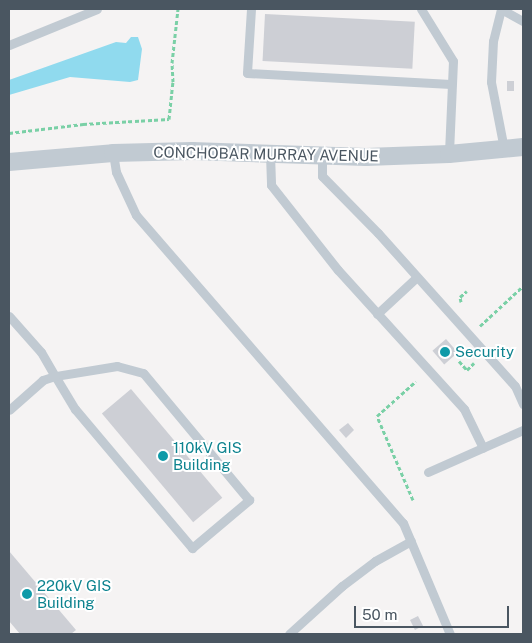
<!DOCTYPE html>
<html>
<head>
<meta charset="utf-8">
<style>
	body { margin:0 }
	#map { position:relative; width:532px; height:643px; overflow:hidden; background:#f5f3f3; font-family:"Public Sans",sans-serif }
	div>[style] { position:absolute }
	.water>* { inset:0; background:#90daee }
	.building>* { inset:0; background:#cdcfd5; transform-origin:0 0 }
	.path>* { height:3px; margin-top:-1.5px; transform-origin:0; background:repeating-linear-gradient(90deg,#7ad0a6 0 4px,transparent 0 6.5px) }
	.lane>* { height:9px; margin:-4.5px; padding:0 4.5px; transform-origin:4.5px; border-radius:4.5px; background:#c1cad2 }
	.street>* { height:18px; margin:-9px; padding:0 9px; transform-origin:9px; border-radius:9px; background:#c1cad2 }
	.dots>* { width:14px; height:14px; translate:-50% -50%; box-sizing:border-box; border:2px solid #fff; border-radius:50% }
	span { translate:-50% -50%; white-space:nowrap; text-align:center; line-height:1.15; -webkit-text-stroke:4px #fff; paint-order:stroke }
	.street-label { font-size:15px; color:#4a5661 }
	.culture-label { font-size:15px; color:#0d838f }
	.left { translate:0 -50%; text-align:left }
	.frame { position:absolute; inset:0; border:10px solid #4a5661; pointer-events:none }
	.scale { position:absolute; left:354px; top:606px; width:155px; height:22px; box-sizing:border-box; border:2px solid #4a5661; border-top:0; padding-left:6px; font-size:15px; line-height:18px; white-space:nowrap; color:#4a5661; -webkit-text-stroke:4px #fff; paint-order:stroke }
</style>
</head>
<body>
<div id="map">
	<div class="water">
		<div style="clip-path:polygon(131px 37px,138px 37px,142px 49px,138px 80px,130px 82px,70px 77px,9px 95px,9px 80px,116px 42px,126px 43px)"></div>
	</div>
	<div class="building">
		<div style="left:265px;top:14px;width:150px;height:47px;rotate:3deg"></div>
		<div style="left:507px;top:81px;width:7px;height:10px"></div>
		<div style="left:446px;top:339px;width:18px;height:18px;rotate:49deg"></div>
		<div style="left:131px;top:389px;width:142px;height:38px;rotate:50deg"></div>
		<div style="clip-path:polygon(348px 423px,354px 430px,346px 438px,339px 430px)"></div>
		<div style="clip-path:polygon(9px 551px,76px 630px,71px 634px,20px 634px,9px 621px)"></div>
		<div style="left:418px;top:616px;width:11px;height:9px;rotate:63deg"></div>
	</div>
	<div class="path">
		<div style="left:9px;top:133px;width:75px;rotate:-6.9deg"></div>
		<div style="left:83px;top:124px;width:86px;rotate:-3.3deg"></div>
		<div style="left:169px;top:119px;width:37px;rotate:-84deg"></div>
		<div style="left:173px;top:82px;width:19px;rotate:-93deg"></div>
		<div style="left:172px;top:63px;width:54px;rotate:-83.7deg"></div>
		<div style="left:461px;top:302px;width:5px;rotate:-101deg"></div>
		<div style="left:460px;top:297px;width:9px;rotate:-41deg"></div>
		<div style="left:480px;top:326px;width:59px;rotate:-42.9deg"></div>
		<div style="left:459px;top:361px;width:12px;rotate:48deg"></div>
		<div style="left:467px;top:370px;width:10px;rotate:-45deg"></div>
		<div style="left:413px;top:500px;width:91px;rotate:-113.2deg"></div>
		<div style="left:377px;top:416px;width:52px;rotate:-41.9deg"></div>
	</div>
	<div class="lane">
		<div style="left:251px;top:9px;width:64px;rotate:93.6deg"></div>
		<div style="left:247px;top:73px;width:204px;rotate:3.1deg"></div>
		<div style="left:421px;top:9px;width:61px;rotate:58.4deg"></div>
		<div style="left:453px;top:61px;width:93px;rotate:92.5deg"></div>
		<div style="left:501px;top:9px;width:33px;rotate:104deg"></div>
		<div style="left:493px;top:41px;width:41px;rotate:92.8deg"></div>
		<div style="left:491px;top:82px;width:68px;rotate:79deg"></div>
		<div style="left:501px;top:9px;width:25px;rotate:29deg"></div>
		<div style="left:9px;top:45px;width:95px;rotate:-22.2deg"></div>
		<div style="left:113px;top:153px;width:19px;rotate:81deg"></div>
		<div style="left:116px;top:172px;width:47px;rotate:65.1deg"></div>
		<div style="left:136px;top:215px;width:408px;rotate:49.1deg"></div>
		<div style="left:403px;top:523px;width:121px;rotate:67.1deg"></div>
		<div style="left:270px;top:154px;width:31px;rotate:88deg"></div>
		<div style="left:271px;top:185px;width:108px;rotate:51.8deg"></div>
		<div style="left:338px;top:270px;width:188px;rotate:47.8deg"></div>
		<div style="left:464px;top:409px;width:43px;rotate:64deg"></div>
		<div style="left:322px;top:156px;width:20px;rotate:90deg"></div>
		<div style="left:322px;top:176px;width:80px;rotate:45.5deg"></div>
		<div style="left:378px;top:233px;width:205px;rotate:48.2deg"></div>
		<div style="left:515px;top:386px;width:20px;rotate:66deg"></div>
		<div style="left:377px;top:314px;width:54px;rotate:-42.8deg"></div>
		<div style="left:9px;top:316px;width:48px;rotate:48.4deg"></div>
		<div style="left:41px;top:352px;width:28px;rotate:60deg"></div>
		<div style="left:55px;top:376px;width:39px;rotate:59deg"></div>
		<div style="left:75px;top:409px;width:182px;rotate:49.9deg"></div>
		<div style="left:192px;top:548px;width:75px;rotate:-40.1deg"></div>
		<div style="left:249px;top:500px;width:165px;rotate:-129.8deg"></div>
		<div style="left:143px;top:373px;width:27px;rotate:-165deg"></div>
		<div style="left:117px;top:366px;width:63px;rotate:170.8deg"></div>
		<div style="left:55px;top:376px;width:13px;rotate:162deg"></div>
		<div style="left:43px;top:380px;width:45px;rotate:138.6deg"></div>
		<div style="left:428px;top:472px;width:104px;rotate:-23.9deg"></div>
		<div style="left:289px;top:634px;width:72px;rotate:-42.2deg"></div>
		<div style="left:342px;top:586px;width:41px;rotate:-37.1deg"></div>
		<div style="left:375px;top:561px;width:41px;rotate:-29.1deg"></div>
	</div>
	<div class="street">
		<div style="left:9px;top:162px;width:104px;rotate:-4.9deg"></div>
		<div style="left:113px;top:153px;width:79px;rotate:-1.5deg"></div>
		<div style="left:192px;top:151px;width:174px;rotate:2deg"></div>
		<div style="left:366px;top:157px;width:83px;rotate:-2.1deg"></div>
		<div style="left:449px;top:154px;width:74px;rotate:-5.4deg"></div>
	</div>
	<div class="dots">
		<div style="left:445px;top:352px;background:#0f9aa8"></div>
		<div style="left:163px;top:456px;background:#0f9aa8"></div>
		<div style="left:27px;top:594px;background:#0f9aa8"></div>
	</div>
	<div class="street-label">
		<span style="left:266px;top:154px;rotate:1deg">CONCHOBAR MURRAY AVENUE</span>
	</div>
	<div class="culture-label">
		<span class="left" style="left:455px;top:352px">Security</span>
		<span class="left" style="left:173px;top:456px">110kV GIS<br>Building</span>
		<span class="left" style="left:37px;top:594px">220kV GIS<br>Building</span>
	</div>
	<div class="frame"></div>
	<div class="scale">50 m</div>
</div>
</body>
</html>
